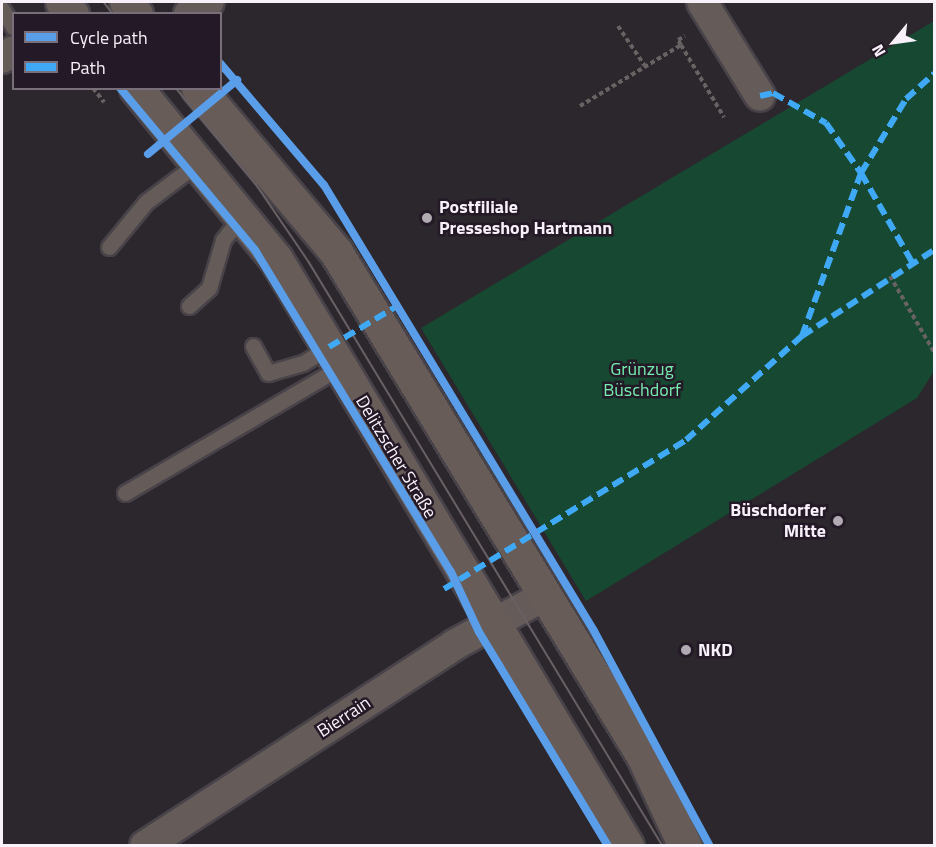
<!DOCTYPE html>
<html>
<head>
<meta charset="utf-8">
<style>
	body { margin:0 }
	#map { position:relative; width:936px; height:847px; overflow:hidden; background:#2c262d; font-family:"Titillium Web",sans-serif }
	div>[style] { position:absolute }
	.green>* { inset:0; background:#174932 }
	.path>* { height:4px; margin-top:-2px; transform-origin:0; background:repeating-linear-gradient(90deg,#686262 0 4.5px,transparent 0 7.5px) }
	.roads { filter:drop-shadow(2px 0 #484349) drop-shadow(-2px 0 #484349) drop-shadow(0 2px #484349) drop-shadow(0 -2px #484349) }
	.lane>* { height:15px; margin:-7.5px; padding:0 7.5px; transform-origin:7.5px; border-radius:7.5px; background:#655b58 }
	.street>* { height:30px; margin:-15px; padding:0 15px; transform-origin:15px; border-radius:15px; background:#655b58 }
	.secondary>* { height:33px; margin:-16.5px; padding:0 16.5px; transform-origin:16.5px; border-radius:16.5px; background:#685c59 }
	.tram>* { height:1.5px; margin:-0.75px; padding:0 0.75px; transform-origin:0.75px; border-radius:0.75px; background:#686063 }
	.quiet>* { height:6px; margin-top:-3px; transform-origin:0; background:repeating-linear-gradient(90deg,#3fa9f5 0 12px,transparent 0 18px) }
	.cycleway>* { height:8px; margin:-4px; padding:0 4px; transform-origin:4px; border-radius:4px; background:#5a9eea }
	.dots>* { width:16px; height:16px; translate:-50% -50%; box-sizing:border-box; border:3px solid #241926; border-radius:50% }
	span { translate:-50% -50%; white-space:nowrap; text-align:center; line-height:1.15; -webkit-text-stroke:5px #241926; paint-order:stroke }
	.poi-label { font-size:18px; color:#f8f1fa; font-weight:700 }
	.left { translate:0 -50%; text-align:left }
	.right { translate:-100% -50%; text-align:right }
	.park-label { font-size:18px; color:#75edaf }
	.street-label { font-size:18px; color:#f8f1fa }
	.frame { position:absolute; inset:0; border:3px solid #f8f1fa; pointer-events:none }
	.legend { position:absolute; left:12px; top:12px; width:210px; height:78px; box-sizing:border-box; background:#241926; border:2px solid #796f7b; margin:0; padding:8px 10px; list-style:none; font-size:18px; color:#f8f1fa }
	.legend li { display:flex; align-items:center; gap:12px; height:30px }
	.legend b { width:30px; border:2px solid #796f7b }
	.north { position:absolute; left:864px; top:12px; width:60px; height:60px; -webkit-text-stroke:4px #241926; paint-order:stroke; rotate:241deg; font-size:16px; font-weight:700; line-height:24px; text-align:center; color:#f8f1fa }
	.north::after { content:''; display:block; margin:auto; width:21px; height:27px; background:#f8f1fa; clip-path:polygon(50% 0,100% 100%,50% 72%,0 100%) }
</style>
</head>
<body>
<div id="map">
	<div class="green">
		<div style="clip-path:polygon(934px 21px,934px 371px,917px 398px,586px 601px,421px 328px)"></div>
	</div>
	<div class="path">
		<div style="left:618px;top:26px;width:48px;rotate:56deg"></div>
		<div style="left:681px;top:45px;width:6px;rotate:-121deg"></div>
		<div style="left:678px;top:40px;width:8px;rotate:-30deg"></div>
		<div style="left:93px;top:88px;width:18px;rotate:52deg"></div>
		<div style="left:580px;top:106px;width:118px;rotate:-31.1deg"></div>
		<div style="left:681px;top:45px;width:84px;rotate:59.2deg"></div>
		<div style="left:890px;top:276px;width:88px;rotate:59.9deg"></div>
	</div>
	<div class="roads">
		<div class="lane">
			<div style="left:2px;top:9px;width:22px;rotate:58deg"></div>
			<div style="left:109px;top:247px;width:58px;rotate:-50.6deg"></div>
			<div style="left:146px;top:202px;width:66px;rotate:-37deg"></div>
			<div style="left:189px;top:306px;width:27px;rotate:-42deg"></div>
			<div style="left:209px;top:288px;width:50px;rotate:-73.7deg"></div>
			<div style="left:223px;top:240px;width:31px;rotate:-52deg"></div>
			<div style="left:253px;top:346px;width:31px;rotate:61deg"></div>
			<div style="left:268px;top:373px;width:36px;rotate:-16deg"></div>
			<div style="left:303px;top:363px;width:31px;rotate:-32deg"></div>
			<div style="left:125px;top:493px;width:250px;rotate:-30.3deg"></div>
		</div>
		<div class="street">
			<div style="left:702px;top:2px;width:110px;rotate:58.3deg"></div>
			<div style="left:189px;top:14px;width:23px;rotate:-31deg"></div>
			<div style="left:2px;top:58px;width:14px;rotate:-30deg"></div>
			<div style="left:145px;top:846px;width:369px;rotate:-33deg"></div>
			<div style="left:454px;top:645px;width:105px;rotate:-28.5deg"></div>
		</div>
		<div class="secondary">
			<div style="left:62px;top:2px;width:16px;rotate:50deg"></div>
			<div style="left:126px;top:2px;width:16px;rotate:50deg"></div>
			<div style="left:136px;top:88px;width:221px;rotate:50.7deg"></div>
			<div style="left:276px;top:259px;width:684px;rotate:59.12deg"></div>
			<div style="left:198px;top:88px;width:214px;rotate:49.9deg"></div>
			<div style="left:336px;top:252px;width:590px;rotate:58.65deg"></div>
			<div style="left:643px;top:756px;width:99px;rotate:65deg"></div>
		</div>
	</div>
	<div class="tram">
		<div style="left:104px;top:2px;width:15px;rotate:53deg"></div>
		<div style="left:176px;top:88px;width:125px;rotate:50.2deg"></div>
		<div style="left:256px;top:184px;width:94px;rotate:55.8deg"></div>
		<div style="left:309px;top:262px;width:683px;rotate:58.78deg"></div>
	</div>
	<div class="quiet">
		<div style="left:760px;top:96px;width:13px;rotate:-13deg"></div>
		<div style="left:773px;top:93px;width:61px;rotate:29.5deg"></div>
		<div style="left:826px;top:123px;width:61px;rotate:55deg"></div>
		<div style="left:861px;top:173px;width:103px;rotate:60.2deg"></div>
		<div style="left:802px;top:336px;width:173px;rotate:-70.1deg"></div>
		<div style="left:861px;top:173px;width:87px;rotate:-58.7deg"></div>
		<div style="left:906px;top:99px;width:38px;rotate:-42deg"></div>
		<div style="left:329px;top:347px;width:79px;rotate:-31.1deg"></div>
		<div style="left:444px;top:589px;width:284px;rotate:-31.6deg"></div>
		<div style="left:686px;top:440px;width:156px;rotate:-41.9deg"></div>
		<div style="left:802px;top:336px;width:158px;rotate:-33.1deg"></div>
	</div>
	<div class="cycleway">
		<div style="left:220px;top:63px;width:160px;rotate:49.6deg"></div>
		<div style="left:324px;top:185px;width:521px;rotate:58.81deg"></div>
		<div style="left:594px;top:631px;width:244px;rotate:61.7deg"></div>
		<div style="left:120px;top:88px;width:211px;rotate:50.2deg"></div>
		<div style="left:255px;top:250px;width:377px;rotate:58.7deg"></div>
		<div style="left:451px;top:572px;width:66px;rotate:65deg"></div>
		<div style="left:479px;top:632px;width:250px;rotate:58.9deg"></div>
		<div style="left:148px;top:154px;width:116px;rotate:-39.7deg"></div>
	</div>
	<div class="dots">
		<div style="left:427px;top:218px;background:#b1aab2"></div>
		<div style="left:838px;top:521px;background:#b1aab2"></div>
		<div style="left:686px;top:650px;background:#b1aab2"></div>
	</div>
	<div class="poi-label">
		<span class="left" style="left:439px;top:218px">Postfiliale<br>Presseshop Hartmann</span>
		<span class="right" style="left:826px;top:521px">Büschdorfer<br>Mitte</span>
		<span class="left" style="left:698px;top:650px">NKD</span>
	</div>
	<div class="park-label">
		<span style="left:642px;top:380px">Grünzug<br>Büschdorf</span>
	</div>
	<div class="street-label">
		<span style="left:396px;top:457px;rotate:59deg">Delitzscher Straße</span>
		<span style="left:344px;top:717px;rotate:-33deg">Bierrain</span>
	</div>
	<div class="frame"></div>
	<ul class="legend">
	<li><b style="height:8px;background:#5a9eea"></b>Cycle path</li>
	<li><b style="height:8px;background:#3fa9f5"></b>Path</li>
	</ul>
	<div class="north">N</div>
</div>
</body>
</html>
